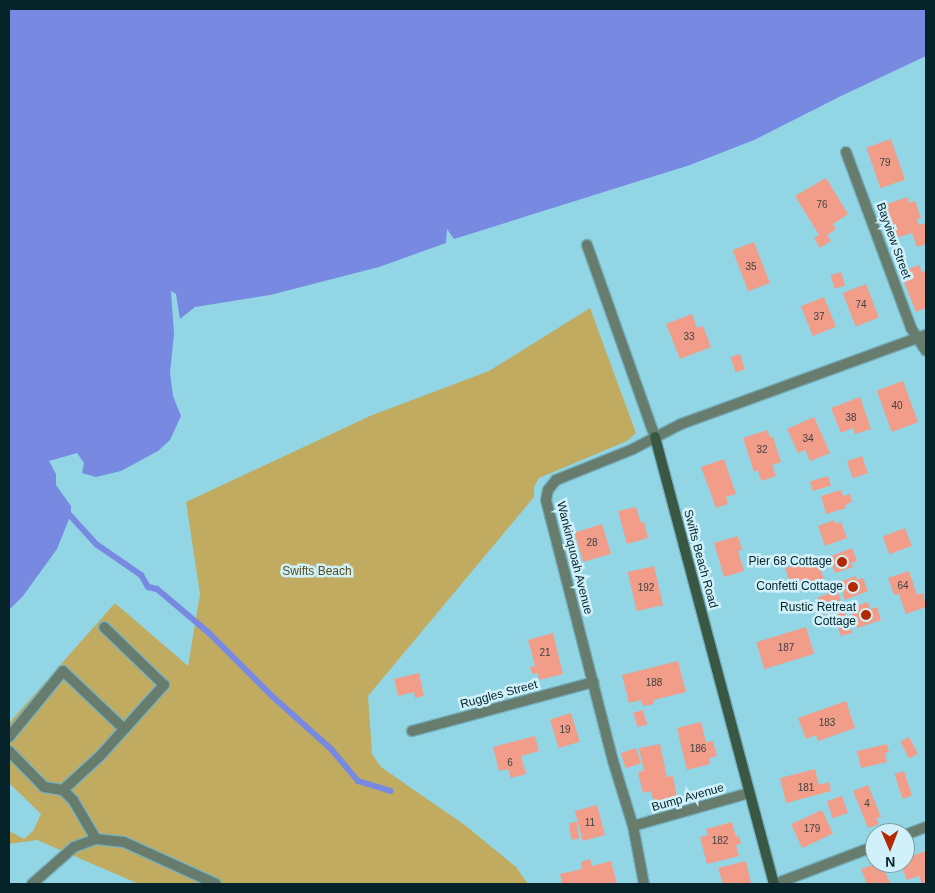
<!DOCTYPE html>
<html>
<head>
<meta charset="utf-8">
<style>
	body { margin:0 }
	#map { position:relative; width:935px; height:893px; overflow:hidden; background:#92d6e6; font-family:Helvetica,sans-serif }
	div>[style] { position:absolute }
	.green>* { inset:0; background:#c0ab61 }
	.water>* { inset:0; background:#7889e2 }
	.stream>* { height:6px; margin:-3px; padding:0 3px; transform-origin:3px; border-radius:3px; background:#7889e2 }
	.building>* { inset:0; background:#f29d89; transform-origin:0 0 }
	.roads { filter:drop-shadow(1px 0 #76b2c0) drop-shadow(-1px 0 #76b2c0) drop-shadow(0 1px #76b2c0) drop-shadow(0 -1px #76b2c0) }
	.lane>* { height:10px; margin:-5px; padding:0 5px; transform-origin:5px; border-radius:5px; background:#687c6e }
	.street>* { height:10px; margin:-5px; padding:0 5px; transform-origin:5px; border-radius:5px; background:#687c6e }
	.secondary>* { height:10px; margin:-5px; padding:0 5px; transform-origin:5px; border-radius:5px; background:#3a5743 }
	.dots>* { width:14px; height:14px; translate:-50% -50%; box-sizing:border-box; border:2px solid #d0f1f9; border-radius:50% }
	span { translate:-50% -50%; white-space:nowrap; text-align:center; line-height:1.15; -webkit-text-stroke:5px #d0f1f9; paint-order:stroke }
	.number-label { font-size:10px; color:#404241 }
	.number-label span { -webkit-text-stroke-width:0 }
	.street-label { font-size:12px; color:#052329 }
	.poi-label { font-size:12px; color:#052329 }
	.right { translate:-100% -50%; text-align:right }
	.park-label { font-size:12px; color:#594c1e }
	.frame { position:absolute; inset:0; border:10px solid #052329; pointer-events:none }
	.north { position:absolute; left:865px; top:823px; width:50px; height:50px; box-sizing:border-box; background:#d0f1f9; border:1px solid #7f9fa6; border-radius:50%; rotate:179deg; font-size:14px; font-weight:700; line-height:20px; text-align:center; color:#052329 }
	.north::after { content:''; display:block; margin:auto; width:18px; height:22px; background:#b42903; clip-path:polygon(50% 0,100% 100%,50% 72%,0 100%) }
</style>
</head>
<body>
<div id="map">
	<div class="green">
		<div style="clip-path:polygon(590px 308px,636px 433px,627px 441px,539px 478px,534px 487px,534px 497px,368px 696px,372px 754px,381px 767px,466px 826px,516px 867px,528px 884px,139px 884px,37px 840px,9px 844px,9px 831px,24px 839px,33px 831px,41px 814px,9px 783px,9px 723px,115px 603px,188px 666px,200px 594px,186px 502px,370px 416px,489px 371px)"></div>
	</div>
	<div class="water">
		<div style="clip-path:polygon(9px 9px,926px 9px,926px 56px,841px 96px,754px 140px,690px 165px,454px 239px,447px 229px,446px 243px,379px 267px,270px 295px,195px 307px,180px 319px,176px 294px,171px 291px,174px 334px,170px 373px,173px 396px,181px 416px,170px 440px,158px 451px,121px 471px,96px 477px,82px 473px,84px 463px,77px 453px,49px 461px,56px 474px,56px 485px,71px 506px,71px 514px,57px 549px,23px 596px,9px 610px)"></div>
	</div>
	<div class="stream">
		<div style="left:66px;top:511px;width:45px;rotate:47.7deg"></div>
		<div style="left:96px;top:544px;width:55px;rotate:34.6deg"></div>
		<div style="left:141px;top:575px;width:14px;rotate:60deg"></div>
		<div style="left:148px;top:587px;width:9px;rotate:13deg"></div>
		<div style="left:157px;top:589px;width:68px;rotate:40.2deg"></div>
		<div style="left:209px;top:633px;width:89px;rotate:45deg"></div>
		<div style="left:272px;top:696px;width:79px;rotate:41.9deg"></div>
		<div style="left:331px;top:749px;width:42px;rotate:49.8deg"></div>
		<div style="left:358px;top:781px;width:34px;rotate:17deg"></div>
	</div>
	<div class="building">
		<div style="left:891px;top:139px;width:43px;height:26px;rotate:71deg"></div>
		<div style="clip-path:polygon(826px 178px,848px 214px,833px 224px,836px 229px,827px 235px,831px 241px,820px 248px,814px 238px,819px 235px,795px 196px)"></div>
		<div style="clip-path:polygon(908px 197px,909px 203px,915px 201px,921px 218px,917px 219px,919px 225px,926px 223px,926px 244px,917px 247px,912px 233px,896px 238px,893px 229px,889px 230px,886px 222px,890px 221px,887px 204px)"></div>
		<div style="left:754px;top:242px;width:44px;height:23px;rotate:69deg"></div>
		<div style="clip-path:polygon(919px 265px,922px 272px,926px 271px,926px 308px,916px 312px,900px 272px)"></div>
		<div style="left:841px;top:272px;width:14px;height:11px;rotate:73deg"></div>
		<div style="left:866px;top:284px;width:36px;height:25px;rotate:69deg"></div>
		<div style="left:824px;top:297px;width:32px;height:25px;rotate:68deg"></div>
		<div style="clip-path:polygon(692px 314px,697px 328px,703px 326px,711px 347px,680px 359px,666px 324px)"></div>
		<div style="left:740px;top:354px;width:16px;height:10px;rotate:72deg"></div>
		<div style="left:903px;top:381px;width:44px;height:28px;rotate:70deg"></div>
		<div style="clip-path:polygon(860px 397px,871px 429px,855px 434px,853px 428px,841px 433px,831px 408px)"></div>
		<div style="clip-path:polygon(814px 417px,830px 453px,810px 461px,805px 450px,798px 453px,787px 429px)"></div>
		<div style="clip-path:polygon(767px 430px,770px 437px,773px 437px,781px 462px,772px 465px,776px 476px,761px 481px,758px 470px,754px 472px,743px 438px)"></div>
		<div style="left:862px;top:456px;width:18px;height:16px;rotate:71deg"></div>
		<div style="clip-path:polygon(724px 459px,736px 494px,726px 497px,728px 504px,716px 508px,701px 467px)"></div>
		<div style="left:828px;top:476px;width:10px;height:19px;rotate:73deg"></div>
		<div style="clip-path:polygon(841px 490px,843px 496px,850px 494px,852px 502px,845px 505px,846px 508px,826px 514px,821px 496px)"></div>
		<div style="clip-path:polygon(636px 507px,641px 523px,644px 522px,648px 538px,627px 544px,618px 511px)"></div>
		<div style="clip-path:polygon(834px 520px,835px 524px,841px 522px,847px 538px,825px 546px,818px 526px)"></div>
		<div style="left:602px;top:524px;width:31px;height:29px;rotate:73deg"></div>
		<div style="left:905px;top:528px;width:19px;height:24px;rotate:69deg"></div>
		<div style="clip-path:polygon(738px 536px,742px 550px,738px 551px,744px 571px,724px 577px,714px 543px)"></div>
		<div style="clip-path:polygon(852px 548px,857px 561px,851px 563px,853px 567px,835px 573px,829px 557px)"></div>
		<div style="left:816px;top:557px;width:23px;height:33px;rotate:70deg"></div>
		<div style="left:654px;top:566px;width:40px;height:27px;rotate:77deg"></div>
		<div style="clip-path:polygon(909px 571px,917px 595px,923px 593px,926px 607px,906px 614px,899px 594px,894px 595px,888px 578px)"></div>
		<div style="clip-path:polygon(856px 576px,857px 580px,863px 578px,868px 591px,845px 600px,839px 582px)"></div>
		<div style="clip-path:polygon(837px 590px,852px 633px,841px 636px,833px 612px,823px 615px,817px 598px)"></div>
		<div style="clip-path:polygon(868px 602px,870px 609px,877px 607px,881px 620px,857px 628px,850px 608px)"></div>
		<div style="left:806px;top:627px;width:28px;height:52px;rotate:73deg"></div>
		<div style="clip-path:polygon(553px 633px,563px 674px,539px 680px,538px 673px,532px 674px,530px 667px,535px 666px,528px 640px)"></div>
		<div style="clip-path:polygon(678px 661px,686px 692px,653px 700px,654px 704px,643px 706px,641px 700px,629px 703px,622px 675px)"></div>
		<div style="clip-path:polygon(419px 673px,424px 696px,415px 698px,414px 692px,398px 696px,394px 679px)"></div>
		<div style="clip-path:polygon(846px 701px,855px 728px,818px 741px,816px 735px,806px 739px,798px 718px)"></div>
		<div style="left:643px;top:710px;width:15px;height:10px;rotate:74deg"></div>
		<div style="left:571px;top:713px;width:30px;height:22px;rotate:73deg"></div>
		<div style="clip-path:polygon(701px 722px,706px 742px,713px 741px,717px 756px,709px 758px,710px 764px,687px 770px,677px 728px)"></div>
		<div style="clip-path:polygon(535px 736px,539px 751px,521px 756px,526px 774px,511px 778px,508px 769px,499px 771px,493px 747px)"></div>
		<div style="left:909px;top:737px;width:19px;height:10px;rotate:62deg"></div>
		<div style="clip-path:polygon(660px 744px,667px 777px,673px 776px,677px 798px,654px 803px,651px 791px,643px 793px,638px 772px,644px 771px,639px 748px)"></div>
		<div style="clip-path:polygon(887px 744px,889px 752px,885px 753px,887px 762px,861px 768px,857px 751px)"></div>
		<div style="left:636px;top:748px;width:16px;height:16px;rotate:72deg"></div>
		<div style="clip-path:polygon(815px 769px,819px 785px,829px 782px,831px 791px,786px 803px,780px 778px)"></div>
		<div style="left:904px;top:771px;width:26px;height:10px;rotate:72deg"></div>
		<div style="clip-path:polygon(868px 785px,881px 817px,876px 818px,879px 824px,868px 828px,853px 791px)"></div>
		<div style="left:842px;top:796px;width:18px;height:16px;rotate:71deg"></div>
		<div style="left:597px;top:805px;width:31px;height:23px;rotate:75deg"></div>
		<div style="left:822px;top:810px;width:26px;height:34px;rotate:65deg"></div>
		<div style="left:577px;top:822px;width:17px;height:8px;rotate:83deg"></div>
		<div style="clip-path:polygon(732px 822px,736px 837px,739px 836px,741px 844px,736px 845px,739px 856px,707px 864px,700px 837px,708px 835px,706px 829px)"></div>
		<div style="clip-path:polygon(910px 850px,912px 856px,926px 851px,926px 884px,922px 884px,919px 876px,907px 880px,900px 863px,905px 863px,905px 852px)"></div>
		<div style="clip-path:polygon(590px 859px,592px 866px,611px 861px,617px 884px,562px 884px,560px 874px,582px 869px,581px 862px)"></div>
		<div style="clip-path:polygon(746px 861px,751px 884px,723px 884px,718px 868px)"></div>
		<div style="clip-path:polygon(878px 863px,882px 863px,890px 884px,867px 884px,861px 869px)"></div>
	</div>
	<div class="roads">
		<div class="lane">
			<div style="left:9px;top:737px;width:85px;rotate:-50.7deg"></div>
			<div style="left:63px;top:671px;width:84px;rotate:43.6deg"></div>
			<div style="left:9px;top:751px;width:50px;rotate:45.8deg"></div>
			<div style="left:44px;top:787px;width:19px;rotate:9deg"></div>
			<div style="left:96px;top:839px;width:45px;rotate:-120.5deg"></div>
			<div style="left:73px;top:800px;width:14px;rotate:-135deg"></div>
			<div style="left:63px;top:790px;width:50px;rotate:-42.6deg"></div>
			<div style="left:100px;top:756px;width:96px;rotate:-48deg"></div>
			<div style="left:164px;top:685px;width:83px;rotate:-136deg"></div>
		</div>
		<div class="street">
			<div style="left:846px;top:152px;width:188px;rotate:69.7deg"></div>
			<div style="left:911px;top:328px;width:27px;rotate:57deg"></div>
			<div style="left:587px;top:245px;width:204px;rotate:70.5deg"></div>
			<div style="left:412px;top:731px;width:188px;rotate:-15.1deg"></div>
			<div style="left:633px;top:826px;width:121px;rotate:-15.9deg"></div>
			<div style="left:905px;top:835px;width:22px;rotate:-21deg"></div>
			<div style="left:32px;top:884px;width:56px;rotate:-41.4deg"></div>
			<div style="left:74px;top:847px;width:23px;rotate:-20deg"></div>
			<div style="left:96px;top:839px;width:28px;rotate:6deg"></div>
			<div style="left:124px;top:842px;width:101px;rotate:24.5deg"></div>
			<div style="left:644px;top:884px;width:59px;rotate:-100.7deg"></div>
			<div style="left:633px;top:826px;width:68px;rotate:-107.1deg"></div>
			<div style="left:613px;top:761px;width:269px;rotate:-104.4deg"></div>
			<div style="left:546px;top:500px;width:10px;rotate:-79deg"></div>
			<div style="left:548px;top:490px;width:13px;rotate:-51deg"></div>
			<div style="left:556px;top:480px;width:83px;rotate:-21.9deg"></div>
			<div style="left:633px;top:449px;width:54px;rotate:-27.5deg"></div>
			<div style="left:681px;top:424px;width:261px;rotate:-20deg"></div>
			<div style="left:775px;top:884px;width:107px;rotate:-20.8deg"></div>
		</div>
		<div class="secondary">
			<div style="left:655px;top:437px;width:463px;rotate:75.1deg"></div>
		</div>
	</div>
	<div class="dots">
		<div style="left:842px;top:562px;background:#b42903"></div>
		<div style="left:853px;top:587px;background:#b42903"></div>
		<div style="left:866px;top:615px;background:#b42903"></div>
	</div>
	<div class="number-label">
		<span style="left:885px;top:163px">79</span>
		<span style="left:822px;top:205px">76</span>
		<span style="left:751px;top:267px">35</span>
		<span style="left:861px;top:305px">74</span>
		<span style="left:819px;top:317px">37</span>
		<span style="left:689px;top:337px">33</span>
		<span style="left:897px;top:406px">40</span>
		<span style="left:851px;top:418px">38</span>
		<span style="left:808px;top:439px">34</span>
		<span style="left:762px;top:450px">32</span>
		<span style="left:592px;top:543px">28</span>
		<span style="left:903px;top:586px">64</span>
		<span style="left:646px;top:588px">192</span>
		<span style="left:786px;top:648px">187</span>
		<span style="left:545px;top:653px">21</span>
		<span style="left:654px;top:683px">188</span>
		<span style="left:827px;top:723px">183</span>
		<span style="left:565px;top:730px">19</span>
		<span style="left:698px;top:749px">186</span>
		<span style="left:510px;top:763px">6</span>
		<span style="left:806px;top:788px">181</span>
		<span style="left:867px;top:804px">4</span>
		<span style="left:590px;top:823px">11</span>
		<span style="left:812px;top:829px">179</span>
		<span style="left:720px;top:841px">182</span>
	</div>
	<div class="street-label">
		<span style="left:893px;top:241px;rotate:70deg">Bayview Street</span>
		<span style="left:574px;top:558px;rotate:76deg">Wankinquoah Avenue</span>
		<span style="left:700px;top:559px;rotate:75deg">Swifts Beach Road</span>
		<span style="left:499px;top:695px;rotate:-15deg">Ruggles Street</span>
		<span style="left:688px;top:798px;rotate:-16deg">Bump Avenue</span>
	</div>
	<div class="poi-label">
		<span class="right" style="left:832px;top:562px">Pier 68 Cottage</span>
		<span class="right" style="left:843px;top:587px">Confetti Cottage</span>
		<span class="right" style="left:856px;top:615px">Rustic Retreat<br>Cottage</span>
	</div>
	<div class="park-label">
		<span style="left:317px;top:572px">Swifts Beach</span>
	</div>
	<div class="frame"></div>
	<div class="north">N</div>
</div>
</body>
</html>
